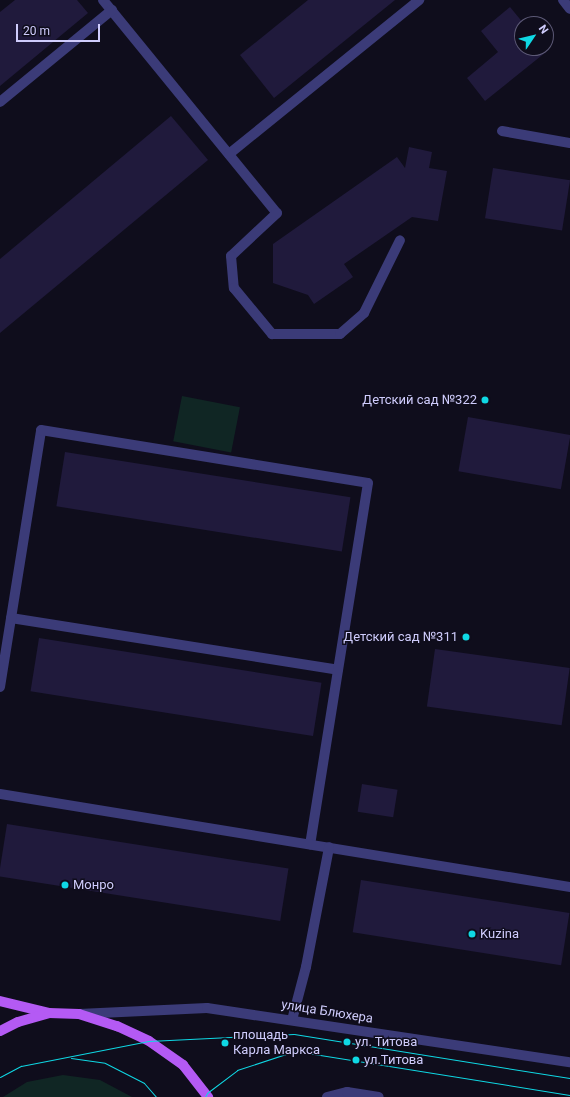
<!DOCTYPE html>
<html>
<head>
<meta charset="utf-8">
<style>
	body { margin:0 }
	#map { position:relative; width:570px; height:1097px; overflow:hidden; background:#0f0d1c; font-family:Roboto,sans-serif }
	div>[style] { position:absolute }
	.green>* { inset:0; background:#102624; transform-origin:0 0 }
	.building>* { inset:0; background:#201a3c; transform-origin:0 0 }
	.minor>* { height:10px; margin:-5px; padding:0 5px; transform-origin:5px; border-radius:5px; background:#3b3b78 }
	.major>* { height:10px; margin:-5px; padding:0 5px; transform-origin:5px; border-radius:5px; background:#b45af4 }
	.tram>* { height:1px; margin:-0.5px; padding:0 0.5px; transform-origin:0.5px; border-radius:0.5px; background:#0fd8e4 }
	.dots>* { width:11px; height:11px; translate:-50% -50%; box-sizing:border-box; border:2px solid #0f0d1c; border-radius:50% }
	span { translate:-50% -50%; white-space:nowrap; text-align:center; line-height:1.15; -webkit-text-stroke:3px #0f0d1c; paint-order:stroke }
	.poi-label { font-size:13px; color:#cfccfc }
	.right { translate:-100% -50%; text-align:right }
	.left { translate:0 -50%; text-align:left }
	.street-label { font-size:13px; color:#cfccfc }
	.north { position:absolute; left:514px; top:16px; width:40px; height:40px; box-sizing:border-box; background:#0f0d1c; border:1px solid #5c5976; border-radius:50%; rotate:55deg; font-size:11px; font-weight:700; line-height:16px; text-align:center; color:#cfccfc }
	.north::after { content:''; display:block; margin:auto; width:14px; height:18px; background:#0fd8e4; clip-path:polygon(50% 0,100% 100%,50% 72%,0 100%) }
	.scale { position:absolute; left:16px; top:24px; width:84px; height:18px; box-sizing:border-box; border:2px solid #cfccfc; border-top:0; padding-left:5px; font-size:12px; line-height:14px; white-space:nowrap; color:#cfccfc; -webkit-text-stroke:3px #0f0d1c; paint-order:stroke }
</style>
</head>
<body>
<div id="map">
	<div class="green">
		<div style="left:182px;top:396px;width:59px;height:46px;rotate:11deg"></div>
		<div style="clip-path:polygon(63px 1075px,100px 1080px,132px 1097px,3px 1097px,27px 1082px)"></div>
	</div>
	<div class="building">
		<div style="clip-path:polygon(15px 0,77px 0,88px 13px,0 86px,0 12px)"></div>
		<div style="clip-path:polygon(308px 0,395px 0,274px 98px,240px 55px)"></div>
		<div style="clip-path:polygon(510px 7px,524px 24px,522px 48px,543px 48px,546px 52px,485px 101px,467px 78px,498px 52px,481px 31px)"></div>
		<div style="clip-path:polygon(171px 116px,208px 160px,0 333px,0 259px)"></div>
		<div style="clip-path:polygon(409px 147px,432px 152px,429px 168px,447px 171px,438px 221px,412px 217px,344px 264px,353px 277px,314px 304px,308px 295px,273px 283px,273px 244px,397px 157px,405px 168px)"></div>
		<div style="left:493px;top:168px;width:78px;height:51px;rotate:9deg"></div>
		<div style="left:468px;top:417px;width:104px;height:55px;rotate:10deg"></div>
		<div style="left:65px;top:452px;width:289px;height:55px;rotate:9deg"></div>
		<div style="left:39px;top:638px;width:286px;height:54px;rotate:9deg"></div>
		<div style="left:435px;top:649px;width:136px;height:58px;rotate:8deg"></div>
		<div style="left:362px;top:784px;width:36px;height:28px;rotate:9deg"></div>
		<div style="left:7px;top:824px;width:285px;height:53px;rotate:9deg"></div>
		<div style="left:361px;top:880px;width:211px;height:53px;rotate:9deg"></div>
	</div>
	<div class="minor">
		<div style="left:103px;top:0;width:275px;rotate:50.8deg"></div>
		<div style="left:277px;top:213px;width:63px;rotate:136.9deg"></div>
		<div style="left:231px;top:256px;width:32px;rotate:85deg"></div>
		<div style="left:234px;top:288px;width:60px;rotate:50.4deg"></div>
		<div style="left:272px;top:334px;width:68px"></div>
		<div style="left:340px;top:334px;width:32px;rotate:-41deg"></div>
		<div style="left:364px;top:313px;width:81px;rotate:-63.7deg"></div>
		<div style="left:563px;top:0;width:11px;rotate:52deg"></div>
		<div style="left:0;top:102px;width:145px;rotate:-39.4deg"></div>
		<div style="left:502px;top:131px;width:69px;rotate:10deg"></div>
		<div style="left:229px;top:154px;width:245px;rotate:-39deg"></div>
		<div style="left:11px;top:618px;width:331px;rotate:9deg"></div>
		<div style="left:0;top:687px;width:260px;rotate:-80.9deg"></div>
		<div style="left:41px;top:430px;width:331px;rotate:9.2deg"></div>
		<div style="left:368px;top:483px;width:366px;rotate:99.1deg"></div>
		<div style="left:0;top:794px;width:578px;rotate:9.27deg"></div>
		<div style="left:79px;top:1014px;width:128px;rotate:-2.7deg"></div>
		<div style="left:207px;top:1008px;width:367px;rotate:8.5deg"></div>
		<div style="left:292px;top:1020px;width:55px;rotate:-75.2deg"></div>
		<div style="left:306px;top:967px;width:122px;rotate:-79.1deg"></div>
		<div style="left:327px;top:1097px;width:21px;rotate:-14deg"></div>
		<div style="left:347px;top:1092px;width:32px;rotate:9deg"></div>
	</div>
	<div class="major">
		<div style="left:0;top:1001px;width:50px;rotate:13.8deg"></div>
		<div style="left:0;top:1031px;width:20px;rotate:-27deg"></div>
		<div style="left:18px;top:1022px;width:32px;rotate:-16deg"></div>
		<div style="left:49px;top:1013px;width:30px;rotate:2deg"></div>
		<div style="left:79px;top:1014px;width:40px;rotate:18deg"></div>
		<div style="left:117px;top:1026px;width:35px;rotate:25deg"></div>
		<div style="left:149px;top:1041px;width:42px;rotate:35.2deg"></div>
		<div style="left:183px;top:1065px;width:41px;rotate:52deg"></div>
	</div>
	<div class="tram">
		<div style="left:71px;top:1058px;width:34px;rotate:8deg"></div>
		<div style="left:105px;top:1063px;width:44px;rotate:27.1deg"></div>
		<div style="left:144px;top:1083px;width:18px;rotate:49deg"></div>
		<div style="left:0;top:1077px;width:24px;rotate:-28deg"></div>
		<div style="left:21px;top:1066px;width:130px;rotate:-11.1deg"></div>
		<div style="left:149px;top:1041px;width:145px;rotate:-2.8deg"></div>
		<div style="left:294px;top:1034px;width:279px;rotate:9.1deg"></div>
		<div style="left:205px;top:1097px;width:4px;rotate:-63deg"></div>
		<div style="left:207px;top:1093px;width:38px;rotate:-37deg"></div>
		<div style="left:237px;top:1070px;width:61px;rotate:-18.1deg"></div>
		<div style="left:295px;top:1051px;width:278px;rotate:9.1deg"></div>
	</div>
	<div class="dots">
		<div style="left:485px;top:400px;background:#0fd8e4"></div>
		<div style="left:466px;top:637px;background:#0fd8e4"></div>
		<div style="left:65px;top:885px;background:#0fd8e4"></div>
		<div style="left:472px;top:934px;background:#0fd8e4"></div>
		<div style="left:347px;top:1042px;background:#0fd8e4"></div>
		<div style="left:225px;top:1043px;background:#0fd8e4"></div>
		<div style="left:356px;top:1060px;background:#0fd8e4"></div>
	</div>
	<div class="poi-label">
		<span class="right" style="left:477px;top:400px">Детский сад №322</span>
		<span class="right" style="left:458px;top:637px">Детский сад №311</span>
		<span class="left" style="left:73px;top:885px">Монро</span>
		<span class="left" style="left:480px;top:934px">Kuzina</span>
		<span class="left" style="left:233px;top:1043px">площадь<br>Карла Маркса</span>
		<span class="left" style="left:355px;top:1042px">ул. Титова</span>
		<span class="left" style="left:364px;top:1060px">ул.Титова</span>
	</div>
	<div class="street-label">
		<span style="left:327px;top:1012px;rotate:9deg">улица Блюхера</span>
	</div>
	<div class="north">N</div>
	<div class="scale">20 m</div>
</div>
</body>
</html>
